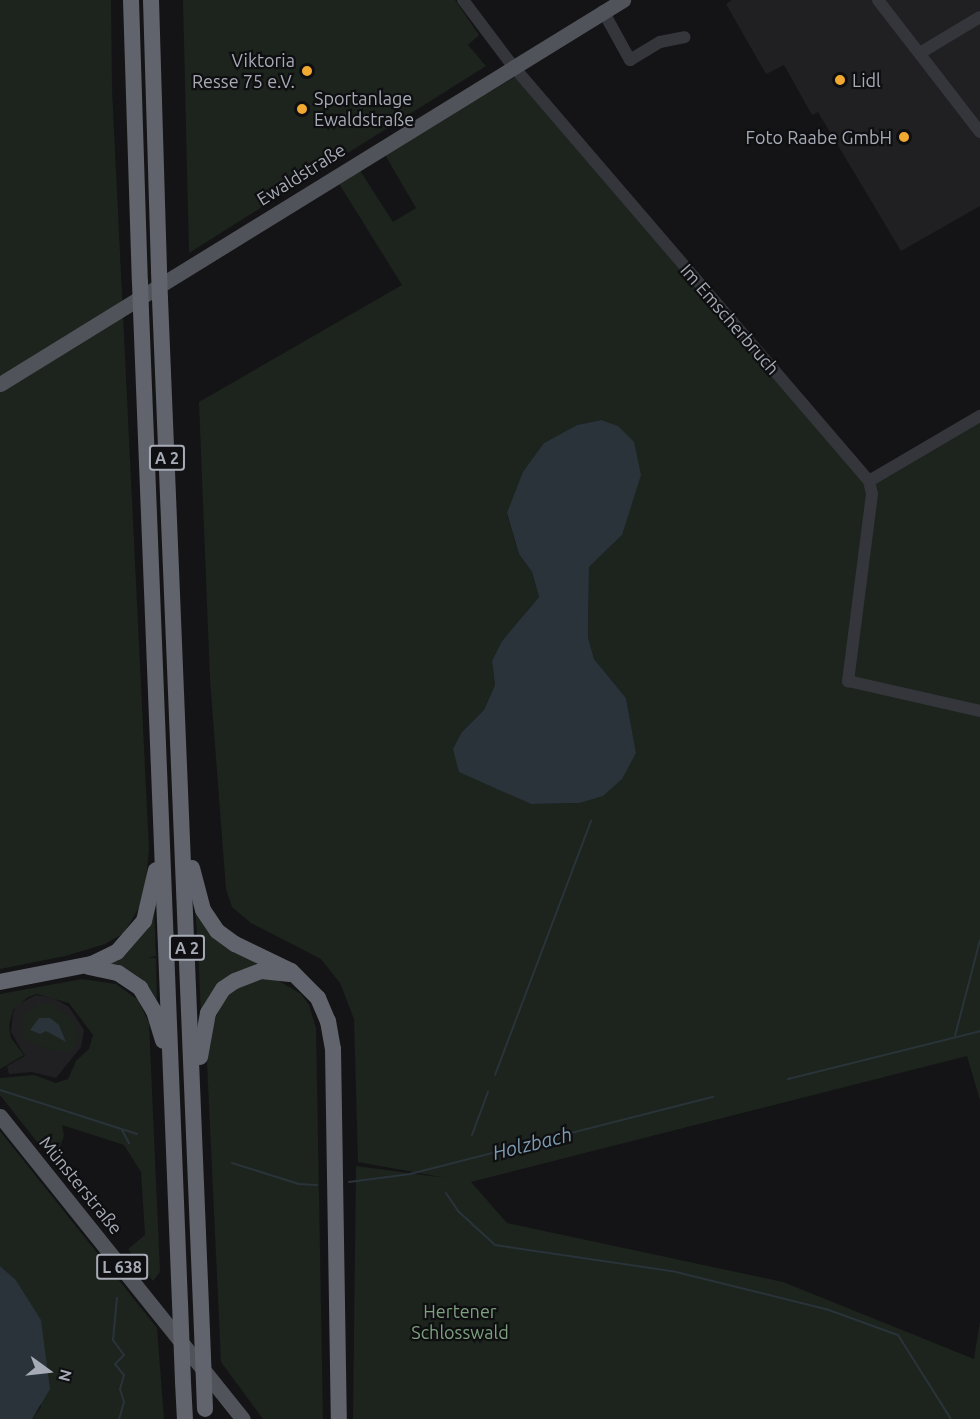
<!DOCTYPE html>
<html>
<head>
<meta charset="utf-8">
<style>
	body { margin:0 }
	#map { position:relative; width:980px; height:1419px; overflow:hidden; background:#141416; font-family:Ubuntu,sans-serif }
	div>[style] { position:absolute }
	.built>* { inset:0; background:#202023 }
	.green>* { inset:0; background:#1c241d }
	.water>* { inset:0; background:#2a333a }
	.stream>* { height:2px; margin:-1px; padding:0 1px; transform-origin:1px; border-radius:1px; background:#2a333a }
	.minor>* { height:12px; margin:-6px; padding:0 6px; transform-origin:6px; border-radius:6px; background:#35363b }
	.major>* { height:15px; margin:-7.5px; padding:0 7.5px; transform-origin:7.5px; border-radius:7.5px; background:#51535a }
	.highway>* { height:16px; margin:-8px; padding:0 8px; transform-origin:8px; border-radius:8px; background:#61646c }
	.highway-bridge>* { height:16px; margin:-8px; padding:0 8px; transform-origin:8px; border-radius:8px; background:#61646c }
	.dots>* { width:16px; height:16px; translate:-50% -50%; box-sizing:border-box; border:3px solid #0f0f11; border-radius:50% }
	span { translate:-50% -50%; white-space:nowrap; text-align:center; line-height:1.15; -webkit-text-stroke:4.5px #0f0f11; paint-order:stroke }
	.shield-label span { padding:2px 4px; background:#0f0f11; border:2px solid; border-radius:4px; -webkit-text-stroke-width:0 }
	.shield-label { font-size:16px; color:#a6abb6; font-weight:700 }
	.poi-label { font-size:18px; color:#a6abb6 }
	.right { translate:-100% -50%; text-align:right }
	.left { translate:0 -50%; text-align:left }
	.street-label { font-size:18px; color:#a6abb6 }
	.park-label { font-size:18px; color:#7da17e }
	.water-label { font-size:20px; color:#7c9bb1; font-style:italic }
	.north { position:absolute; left:18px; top:1341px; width:60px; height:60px; -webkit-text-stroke:4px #0f0f11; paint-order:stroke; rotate:105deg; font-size:16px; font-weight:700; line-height:24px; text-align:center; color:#a6abb6 }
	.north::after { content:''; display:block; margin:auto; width:21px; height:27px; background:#a6abb6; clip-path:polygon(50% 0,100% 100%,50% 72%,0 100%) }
</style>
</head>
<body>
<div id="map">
	<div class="built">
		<div style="clip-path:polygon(732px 0,980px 0,980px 206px,901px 251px,818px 112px,812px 115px,784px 65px,766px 74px,726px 4px)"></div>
		<div style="clip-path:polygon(36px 995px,53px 998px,69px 1007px,84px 1030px,81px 1047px,56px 1078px,32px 1072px,9px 1074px,7px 1066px,25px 1056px,11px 1032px,13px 1013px,17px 1005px)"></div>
	</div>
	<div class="green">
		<div style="clip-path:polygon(0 0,111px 0,112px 89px,149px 850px,144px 899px,124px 933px,105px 944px,65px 956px,0 969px)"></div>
		<div style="clip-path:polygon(183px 0,455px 0,479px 35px,468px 45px,486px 66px,189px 253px)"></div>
		<div style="clip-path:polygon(evenodd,515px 77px,866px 486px,980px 422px,980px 1100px,967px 1056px,471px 1182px,507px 1223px,783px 1282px,974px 1359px,980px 1321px,980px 1419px,353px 1419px,356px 1166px,446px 1178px,358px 1162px,354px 1019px,340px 983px,321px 959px,251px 923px,232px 907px,226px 889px,210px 679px,199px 402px,402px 285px,338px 182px,359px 169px,393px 222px,416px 208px,384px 153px,515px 77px,601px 420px,622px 535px,589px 567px,588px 637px,594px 659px,626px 698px,636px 754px,579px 803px,531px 804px,484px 782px,462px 732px,484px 710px,495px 685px,492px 661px,502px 641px,539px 597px,532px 572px,519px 554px,507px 514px,544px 443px,577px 425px,601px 420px)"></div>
		<div style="clip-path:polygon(195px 906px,263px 969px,201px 1014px,198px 950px,206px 950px,198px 949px)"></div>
		<div style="clip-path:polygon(154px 907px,156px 956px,148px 958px,156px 958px,157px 1005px,107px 961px)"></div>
		<div style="clip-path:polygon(82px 979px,116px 984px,138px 1000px,149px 1023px,160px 1272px,153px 1281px,128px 1249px,145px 1235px,141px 1172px,124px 1145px,62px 1125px,64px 1136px,55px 1160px,83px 1193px,79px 1195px,0 1095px,0 1078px,34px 1075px,56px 1083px,68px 1079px,76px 1061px,89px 1049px,93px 1035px,69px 1003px,37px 994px,28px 997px,13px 1010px,9px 1026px,11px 1038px,24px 1055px,0 1069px,0 994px)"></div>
		<div style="clip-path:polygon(266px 979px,279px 981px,301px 994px,309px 1005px,316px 1028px,323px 1419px,263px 1419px,221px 1362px,206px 1040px,225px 997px,246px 983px)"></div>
		<div style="clip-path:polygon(40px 1003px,54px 1005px,74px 1021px,78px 1038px,71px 1051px,53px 1051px,24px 1039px,23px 1015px)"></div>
		<div style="clip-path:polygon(0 1131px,157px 1328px,164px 1419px,32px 1419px,41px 1407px,15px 1279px,0 1266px)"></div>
	</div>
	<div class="water">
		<div style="clip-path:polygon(601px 420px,618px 426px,634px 442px,641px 475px,622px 535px,589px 567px,588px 637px,594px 659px,626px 698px,636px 753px,622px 779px,603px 796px,579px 803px,531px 804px,459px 772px,453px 749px,462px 732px,484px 710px,495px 685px,492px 661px,502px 641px,539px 597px,532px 572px,519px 554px,507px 513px,523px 472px,544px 443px,577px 425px)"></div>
		<div style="clip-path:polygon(39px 1018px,50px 1018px,59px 1025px,66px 1042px,46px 1031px,40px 1034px,30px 1030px)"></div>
		<div style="clip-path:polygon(0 1266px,15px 1279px,41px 1320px,50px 1389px,32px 1419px,0 1419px)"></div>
	</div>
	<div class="stream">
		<div style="left:955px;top:1036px;width:99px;rotate:-75.4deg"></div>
		<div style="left:495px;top:1075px;width:272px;rotate:-69.3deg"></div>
		<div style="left:788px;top:1079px;width:198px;rotate:-14deg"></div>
		<div style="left:0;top:1090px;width:144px;rotate:17.8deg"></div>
		<div style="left:122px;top:1130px;width:15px;rotate:62deg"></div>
		<div style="left:472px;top:1135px;width:46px;rotate:-69.6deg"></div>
		<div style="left:232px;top:1163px;width:70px;rotate:17.4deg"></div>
		<div style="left:299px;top:1184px;width:18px;rotate:3deg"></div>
		<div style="left:349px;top:1182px;width:62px;rotate:-7.5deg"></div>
		<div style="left:410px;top:1174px;width:313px;rotate:-14.3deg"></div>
		<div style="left:446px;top:1193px;width:22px;rotate:56deg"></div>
		<div style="left:458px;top:1211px;width:50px;rotate:42.6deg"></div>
		<div style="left:495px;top:1245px;width:179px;rotate:8.4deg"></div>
		<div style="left:672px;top:1271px;width:159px;rotate:13.9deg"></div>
		<div style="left:826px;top:1309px;width:77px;rotate:19.9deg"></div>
		<div style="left:898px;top:1335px;width:99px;rotate:57.8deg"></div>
		<div style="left:117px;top:1298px;width:42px;rotate:95.4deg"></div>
		<div style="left:113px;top:1340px;width:19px;rotate:54deg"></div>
		<div style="left:124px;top:1355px;width:13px;rotate:135deg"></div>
		<div style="left:115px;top:1364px;width:14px;rotate:51deg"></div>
		<div style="left:124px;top:1375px;width:15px;rotate:106deg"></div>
		<div style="left:120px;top:1389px;width:14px;rotate:73deg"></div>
		<div style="left:124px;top:1402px;width:18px;rotate:106deg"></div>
	</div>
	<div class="minor">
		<div style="left:463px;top:0;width:81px;rotate:53deg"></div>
		<div style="left:512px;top:65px;width:548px;rotate:49.36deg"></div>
		<div style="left:869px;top:481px;width:13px;rotate:77deg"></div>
		<div style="left:872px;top:494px;width:189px;rotate:97.3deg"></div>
		<div style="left:848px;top:681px;width:135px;rotate:12.8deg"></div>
		<div style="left:878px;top:0;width:167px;rotate:52.3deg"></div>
		<div style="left:603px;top:11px;width:56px;rotate:61.1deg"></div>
		<div style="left:630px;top:60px;width:35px;rotate:-31deg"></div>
		<div style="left:660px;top:42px;width:25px;rotate:-11deg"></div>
		<div style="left:920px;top:53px;width:70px;rotate:-31deg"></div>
		<div style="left:869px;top:481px;width:129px;rotate:-30.4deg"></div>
	</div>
	<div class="major">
		<div style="left:0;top:384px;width:732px;rotate:-31.65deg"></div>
		<div style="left:0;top:1116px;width:388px;rotate:51.3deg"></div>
	</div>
	<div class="highway">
		<div style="left:131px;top:0;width:282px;rotate:88.2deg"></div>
		<div style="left:151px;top:0;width:271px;rotate:88.3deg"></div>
		<div style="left:160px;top:299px;width:1033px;rotate:87.67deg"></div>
		<div style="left:141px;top:311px;width:993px;rotate:87.75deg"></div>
		<div style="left:192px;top:868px;width:43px;rotate:75.3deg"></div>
		<div style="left:203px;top:910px;width:25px;rotate:56deg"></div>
		<div style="left:217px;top:931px;width:22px;rotate:36deg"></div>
		<div style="left:235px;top:944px;width:62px;rotate:25.7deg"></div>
		<div style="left:291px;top:971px;width:38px;rotate:45deg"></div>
		<div style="left:318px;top:998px;width:25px;rotate:67deg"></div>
		<div style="left:328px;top:1021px;width:28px;rotate:80deg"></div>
		<div style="left:333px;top:1049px;width:370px;rotate:89.1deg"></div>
		<div style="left:89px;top:967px;width:30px;rotate:12deg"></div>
		<div style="left:118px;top:973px;width:27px;rotate:34deg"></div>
		<div style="left:140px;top:988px;width:27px;rotate:59deg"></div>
		<div style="left:154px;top:1011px;width:31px;rotate:73deg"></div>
		<div style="left:0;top:982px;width:94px;rotate:-11.1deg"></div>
		<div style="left:92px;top:964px;width:28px;rotate:-26deg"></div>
		<div style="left:117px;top:952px;width:41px;rotate:-48.9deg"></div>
		<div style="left:144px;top:921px;width:52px;rotate:-76.8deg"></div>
		<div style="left:200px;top:1057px;width:45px;rotate:-79.7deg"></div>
		<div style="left:208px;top:1013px;width:28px;rotate:-58deg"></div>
		<div style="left:223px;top:989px;width:14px;rotate:-34deg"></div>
		<div style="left:235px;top:981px;width:28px;rotate:-21deg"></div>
		<div style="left:261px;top:971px;width:29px;rotate:6deg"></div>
		<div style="left:183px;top:1382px;width:37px;rotate:87deg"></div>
	</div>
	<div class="highway-bridge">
		<div style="left:159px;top:271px;width:28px;rotate:88deg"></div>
		<div style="left:140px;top:282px;width:29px;rotate:88deg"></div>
		<div style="left:180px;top:1303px;width:79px;rotate:87.8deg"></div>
		<div style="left:202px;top:1331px;width:78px;rotate:87.8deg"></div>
	</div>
	<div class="dots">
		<div style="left:307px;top:71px;background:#f1a931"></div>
		<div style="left:840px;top:80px;background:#f1a931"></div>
		<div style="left:302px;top:109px;background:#f1a931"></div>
		<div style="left:904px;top:137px;background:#f1a931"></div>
	</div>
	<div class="shield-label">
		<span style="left:167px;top:458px">A 2</span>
		<span style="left:187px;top:948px">A 2</span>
		<span style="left:122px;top:1267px">L 638</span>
	</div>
	<div class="poi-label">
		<span class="right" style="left:295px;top:71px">Viktoria<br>Resse 75 e.V.</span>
		<span class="left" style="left:852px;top:80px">Lidl</span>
		<span class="left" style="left:314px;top:109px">Sportanlage<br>Ewaldstraße</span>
		<span class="right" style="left:892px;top:137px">Foto Raabe GmbH</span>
	</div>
	<div class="street-label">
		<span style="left:301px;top:174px;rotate:-32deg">Ewaldstraße</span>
		<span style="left:730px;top:319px;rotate:49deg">Im Emscherbruch</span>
		<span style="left:81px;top:1185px;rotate:51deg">Münsterstraße</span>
	</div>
	<div class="park-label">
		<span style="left:460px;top:1322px">Hertener<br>Schlosswald</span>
	</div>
	<div class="water-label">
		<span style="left:532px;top:1143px;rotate:-14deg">Holzbach</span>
	</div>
	<div class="north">N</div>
</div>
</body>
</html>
